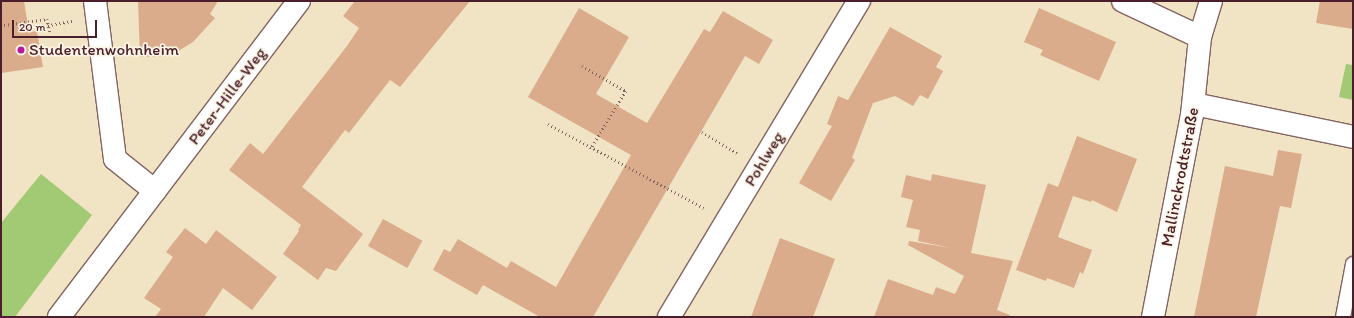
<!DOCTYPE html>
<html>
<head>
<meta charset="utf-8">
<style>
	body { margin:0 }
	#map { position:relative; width:1354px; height:318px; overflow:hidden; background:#f0e4c5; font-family:Itim,sans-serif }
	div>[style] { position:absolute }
	.green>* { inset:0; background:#a2c973 }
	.building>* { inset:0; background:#daac8b; transform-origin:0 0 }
	.path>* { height:2.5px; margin-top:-1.25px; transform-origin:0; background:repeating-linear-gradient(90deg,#846461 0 1px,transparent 0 4px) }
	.roads { filter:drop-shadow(1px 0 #846461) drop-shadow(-1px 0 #846461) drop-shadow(0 1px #846461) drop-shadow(0 -1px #846461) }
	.lane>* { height:14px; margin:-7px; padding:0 7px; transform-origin:7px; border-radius:7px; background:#fff }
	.street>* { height:22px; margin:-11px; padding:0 11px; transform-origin:11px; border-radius:11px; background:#fff }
	.dots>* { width:11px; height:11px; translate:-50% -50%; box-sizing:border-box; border:2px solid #fcf5e5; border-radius:50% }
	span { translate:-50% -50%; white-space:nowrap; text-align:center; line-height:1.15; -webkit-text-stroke:3.5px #fcf5e5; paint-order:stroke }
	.poi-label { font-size:17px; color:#4a1f2b }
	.left { translate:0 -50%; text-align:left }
	.street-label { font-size:17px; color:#4a1f2b }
	.frame { position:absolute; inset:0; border:2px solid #4a1f2b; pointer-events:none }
	.scale { position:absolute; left:12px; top:20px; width:85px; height:18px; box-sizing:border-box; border:2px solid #4a1f2b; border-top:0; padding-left:5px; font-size:12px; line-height:14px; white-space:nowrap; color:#4a1f2b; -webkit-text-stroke:3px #fcf5e5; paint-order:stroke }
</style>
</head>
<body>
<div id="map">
	<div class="green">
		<div style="clip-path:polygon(1346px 64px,1353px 65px,1353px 100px,1339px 97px)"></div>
		<div style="clip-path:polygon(41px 174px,92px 215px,15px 317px,1px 317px,1px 223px)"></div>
	</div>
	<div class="building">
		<div style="clip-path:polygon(1px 1px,24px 1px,29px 32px,37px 31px,43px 67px,1px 73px)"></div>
		<div style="clip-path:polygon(138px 1px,218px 1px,210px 14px,215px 18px,193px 42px,170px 56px,140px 57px)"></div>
		<div style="clip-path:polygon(355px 1px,470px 1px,400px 87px,390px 80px,349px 133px,345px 130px,302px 187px,363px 234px,336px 271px,326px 268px,318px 280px,283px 254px,299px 231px,298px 230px,301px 225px,229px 170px,250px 143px,263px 154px,347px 46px,359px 28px,343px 16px)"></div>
		<div style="clip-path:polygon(1320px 1px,1353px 1px,1353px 29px,1316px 23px)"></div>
		<div style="clip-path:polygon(579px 8px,629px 37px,596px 94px,647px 123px,704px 29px,710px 32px,723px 11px,773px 40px,759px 64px,745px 56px,593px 317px,540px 317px,483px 285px,477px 295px,433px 270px,444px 249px,450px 252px,458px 239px,507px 268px,511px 261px,556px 287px,631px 155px,528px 97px)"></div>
		<div style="clip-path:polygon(1039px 8px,1116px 42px,1099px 81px,1040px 55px,1043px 50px,1024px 42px)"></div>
		<div style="clip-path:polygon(890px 27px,942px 56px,936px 67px,943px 71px,928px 99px,920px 95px,913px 106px,895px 96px,873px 103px,852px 158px,855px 160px,831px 201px,799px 183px,832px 126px,827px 124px,838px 96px,848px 100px)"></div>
		<div style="clip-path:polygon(1077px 136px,1137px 159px,1117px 212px,1092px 200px,1091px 202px,1073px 196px,1058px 237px,1092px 250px,1083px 274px,1080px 272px,1074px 288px,1047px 278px,1046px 281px,1016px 270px,1048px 183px,1058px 187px)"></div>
		<div style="clip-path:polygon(1278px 150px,1302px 154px,1291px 208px,1280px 206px,1256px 317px,1194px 317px,1225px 166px,1273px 176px)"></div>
		<div style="clip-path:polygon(932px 174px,986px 185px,971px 253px,1013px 261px,997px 310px,1010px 315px,1009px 317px,874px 317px,888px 279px,933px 295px,936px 287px,955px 294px,964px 276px,908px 245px,909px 241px,951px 248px,918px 241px,920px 230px,906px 227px,913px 200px,901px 197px,906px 175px,931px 181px)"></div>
		<div style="left:383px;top:219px;width:45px;height:31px;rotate:29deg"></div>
		<div style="clip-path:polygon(185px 228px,206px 244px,216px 230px,277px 277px,252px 310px,223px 288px,204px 317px,155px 317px,161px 309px,144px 298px,173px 257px,166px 252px)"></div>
		<div style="clip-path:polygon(780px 238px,835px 259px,813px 317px,751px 317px)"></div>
	</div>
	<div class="path">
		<div style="left:4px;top:25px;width:43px;rotate:-7.9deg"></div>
		<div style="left:47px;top:19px;width:13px;rotate:77deg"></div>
		<div style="left:20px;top:30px;width:53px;rotate:-9.8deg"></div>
		<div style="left:582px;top:66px;width:51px;rotate:29.6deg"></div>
		<div style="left:626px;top:91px;width:66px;rotate:121.3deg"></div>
		<div style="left:548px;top:124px;width:177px;rotate:28.3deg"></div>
		<div style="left:702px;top:132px;width:41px;rotate:31deg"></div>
	</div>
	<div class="roads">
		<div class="lane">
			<div style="left:1343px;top:317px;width:54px;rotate:-79.3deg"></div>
		</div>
		<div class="street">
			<div style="left:95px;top:1px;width:159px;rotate:82.8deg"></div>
			<div style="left:115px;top:159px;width:51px;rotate:38.7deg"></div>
			<div style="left:1123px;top:1px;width:85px;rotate:25.1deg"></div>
			<div style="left:1194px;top:104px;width:162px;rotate:11.7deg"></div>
			<div style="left:59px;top:317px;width:397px;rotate:-52.8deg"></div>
			<div style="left:669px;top:317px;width:369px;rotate:-59deg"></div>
			<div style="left:1153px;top:317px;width:206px;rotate:-79.1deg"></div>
			<div style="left:1192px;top:115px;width:78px;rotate:-84.1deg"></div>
			<div style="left:1200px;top:37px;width:38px;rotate:-73deg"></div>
		</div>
	</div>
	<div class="dots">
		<div style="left:21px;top:50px;background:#b5179e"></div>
	</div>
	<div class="poi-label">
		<span class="left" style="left:29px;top:50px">Studentenwohnheim</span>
	</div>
	<div class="street-label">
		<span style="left:227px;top:96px;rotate:-53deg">Peter-Hille-Weg</span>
		<span style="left:764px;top:159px;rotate:-59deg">Pohlweg</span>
		<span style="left:1180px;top:177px;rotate:-79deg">Mallinckrodtstraße</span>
	</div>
	<div class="frame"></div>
	<div class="scale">20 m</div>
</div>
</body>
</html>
